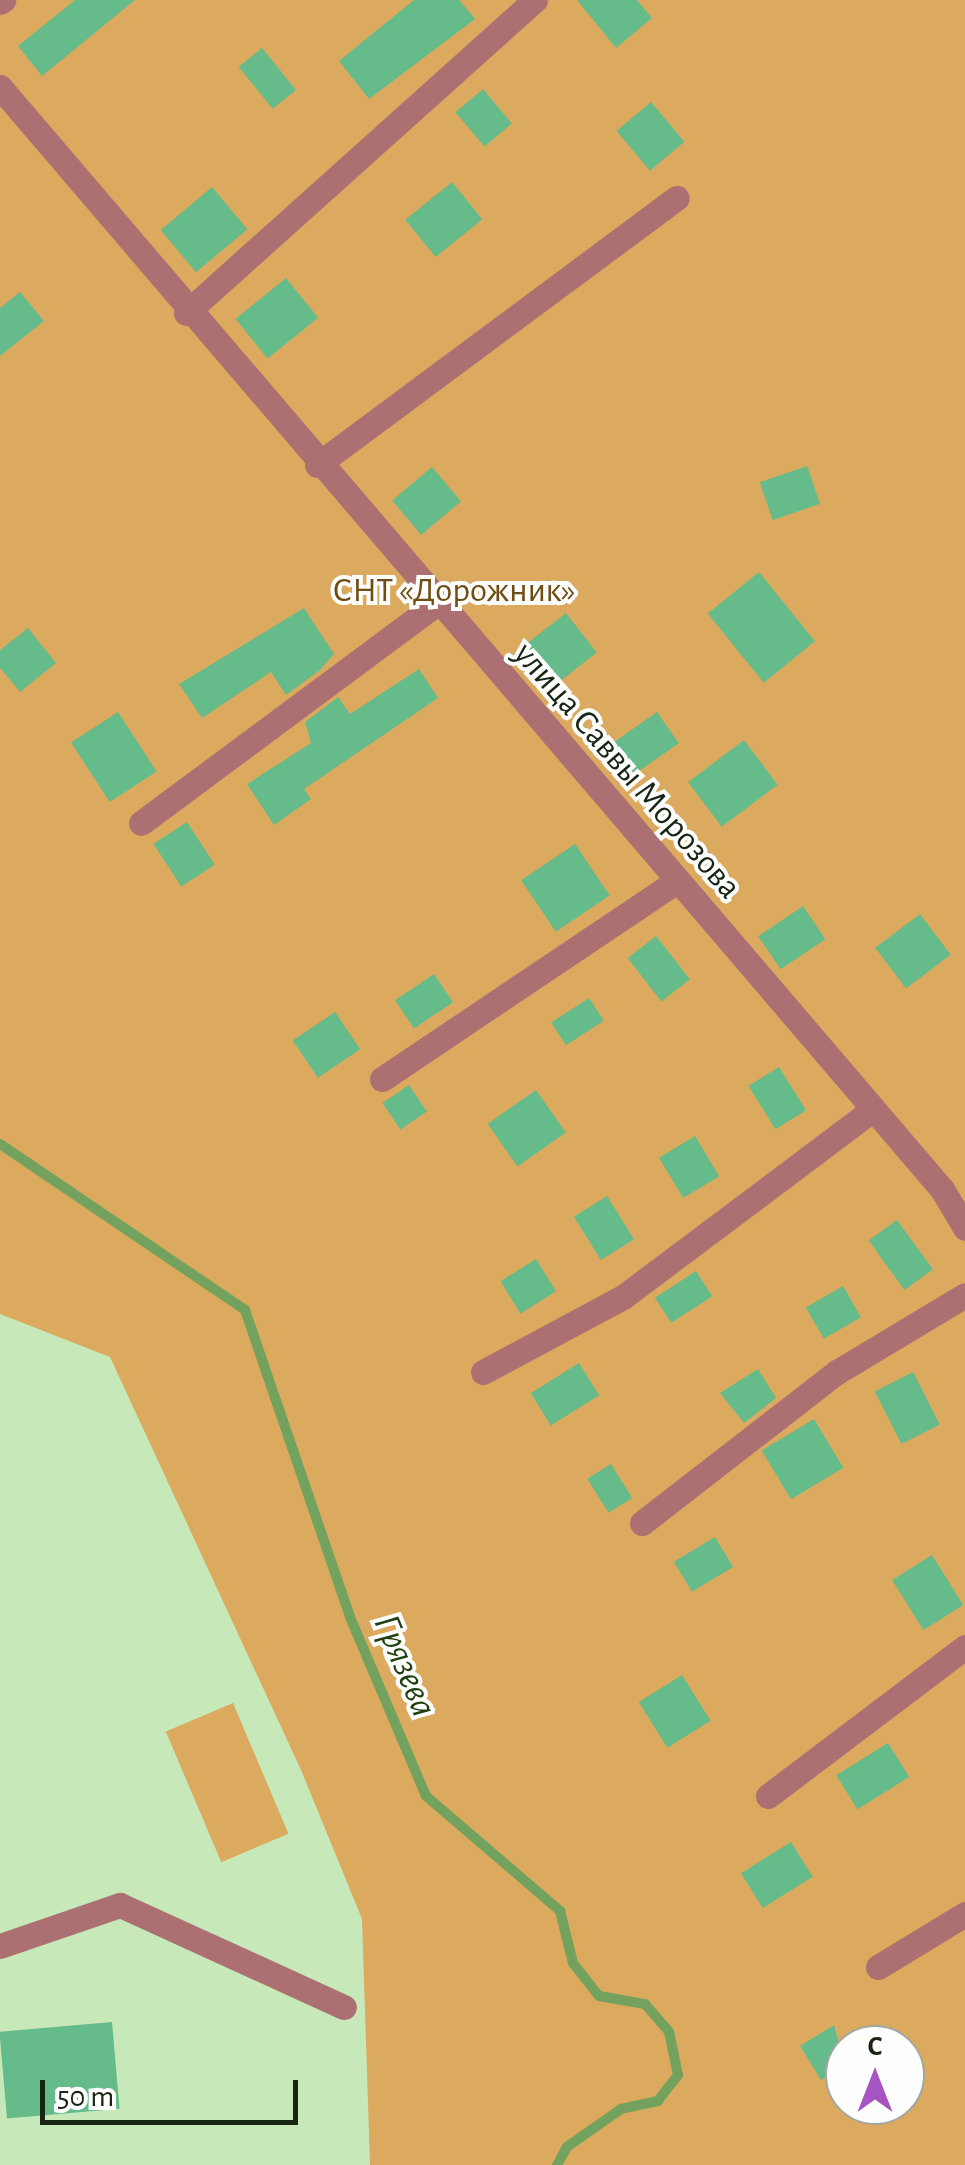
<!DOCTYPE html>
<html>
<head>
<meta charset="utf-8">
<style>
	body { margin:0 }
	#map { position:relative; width:965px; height:2165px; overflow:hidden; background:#c7e9b9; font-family:"Alegreya Sans",sans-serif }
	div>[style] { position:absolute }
	.green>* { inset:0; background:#dbaa5e; transform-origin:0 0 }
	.stream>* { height:10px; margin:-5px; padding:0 5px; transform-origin:5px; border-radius:5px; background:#72a25d }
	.building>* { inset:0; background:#66bb8a; transform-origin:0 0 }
	.minor>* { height:25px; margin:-12.5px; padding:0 12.5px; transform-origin:12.5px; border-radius:12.5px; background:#ac7073 }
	span { translate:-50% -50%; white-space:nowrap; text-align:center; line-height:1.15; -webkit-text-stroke:8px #fefefe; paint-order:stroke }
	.park-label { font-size:35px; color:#6f4e13 }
	.street-label { font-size:35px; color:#182513 }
	.water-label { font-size:38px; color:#1f3f0e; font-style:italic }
	.north { position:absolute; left:825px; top:2025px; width:100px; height:100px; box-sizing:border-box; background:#fefefe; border:2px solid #a2a7a0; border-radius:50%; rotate:0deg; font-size:28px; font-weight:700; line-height:40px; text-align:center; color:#182513 }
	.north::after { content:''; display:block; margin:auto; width:35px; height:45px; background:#a754c3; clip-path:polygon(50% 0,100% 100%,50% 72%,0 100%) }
	.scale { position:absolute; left:40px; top:2080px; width:258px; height:45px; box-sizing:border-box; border:5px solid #182513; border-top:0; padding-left:12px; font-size:30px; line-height:35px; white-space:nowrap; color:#182513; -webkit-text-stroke:8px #fefefe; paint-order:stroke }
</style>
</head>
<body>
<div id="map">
	<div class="green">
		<div style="clip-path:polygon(evenodd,0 0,965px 0,965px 2165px,370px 2165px,362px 1919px,301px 1770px,110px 1357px,0 1314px,0 0,845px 2045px,905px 2045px,905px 2105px,845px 2105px,845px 2045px)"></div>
		<div style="left:233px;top:1703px;width:142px;height:73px;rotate:67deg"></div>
	</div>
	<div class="stream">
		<div style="left:0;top:1144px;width:296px;rotate:34.1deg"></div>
		<div style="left:245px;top:1310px;width:324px;rotate:71.1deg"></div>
		<div style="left:350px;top:1617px;width:194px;rotate:67deg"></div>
		<div style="left:426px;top:1796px;width:177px;rotate:40.6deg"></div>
		<div style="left:560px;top:1911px;width:54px;rotate:76deg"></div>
		<div style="left:573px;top:1963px;width:42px;rotate:51.8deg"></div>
		<div style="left:599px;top:1996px;width:47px;rotate:9.9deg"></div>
		<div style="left:645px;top:2004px;width:37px;rotate:49deg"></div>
		<div style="left:669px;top:2032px;width:44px;rotate:78.2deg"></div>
		<div style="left:678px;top:2075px;width:33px;rotate:128deg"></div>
		<div style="left:658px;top:2101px;width:38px;rotate:168deg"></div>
		<div style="left:621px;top:2109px;width:66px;rotate:144.9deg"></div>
		<div style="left:567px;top:2147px;width:21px;rotate:119deg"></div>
	</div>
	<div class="building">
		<div style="clip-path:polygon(75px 0,135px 0,42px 76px,18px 46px)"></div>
		<div style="clip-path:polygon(414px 0,459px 0,475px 19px,369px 99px,339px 61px)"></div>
		<div style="clip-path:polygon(577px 0,637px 0,652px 18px,616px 48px)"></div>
		<div style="left:262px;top:48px;width:54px;height:30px;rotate:51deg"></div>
		<div style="left:483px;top:89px;width:45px;height:36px;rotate:50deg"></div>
		<div style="left:651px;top:102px;width:52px;height:45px;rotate:50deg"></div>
		<div style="left:452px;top:182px;width:48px;height:60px;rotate:51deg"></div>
		<div style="left:212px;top:187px;width:55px;height:67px;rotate:50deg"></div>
		<div style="left:286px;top:278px;width:51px;height:65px;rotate:51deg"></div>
		<div style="clip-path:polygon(20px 292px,44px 321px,0 356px,0 308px)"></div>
		<div style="left:807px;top:466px;width:40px;height:50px;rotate:71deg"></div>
		<div style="left:432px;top:467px;width:45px;height:52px;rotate:50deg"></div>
		<div style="left:759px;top:572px;width:89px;height:66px;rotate:51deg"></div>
		<div style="clip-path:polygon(304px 608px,334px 654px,320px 670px,286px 695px,271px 672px,202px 718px,179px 684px)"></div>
		<div style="left:566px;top:613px;width:50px;height:67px;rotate:52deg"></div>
		<div style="clip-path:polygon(28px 628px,56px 663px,20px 692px,0 668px,0 650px)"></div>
		<div style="clip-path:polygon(419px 669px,438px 698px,304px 789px,311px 799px,274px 825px,247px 784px,311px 743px,305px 722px,338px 697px,350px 714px)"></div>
		<div style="left:118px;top:712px;width:71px;height:56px;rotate:57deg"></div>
		<div style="left:657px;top:712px;width:38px;height:64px;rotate:55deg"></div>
		<div style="left:744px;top:740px;width:56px;height:70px;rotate:53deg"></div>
		<div style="left:187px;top:822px;width:51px;height:40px;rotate:57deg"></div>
		<div style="left:575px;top:844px;width:62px;height:65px;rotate:56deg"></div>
		<div style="left:803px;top:906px;width:40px;height:54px;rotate:56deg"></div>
		<div style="left:920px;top:914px;width:51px;height:56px;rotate:53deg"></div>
		<div style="left:656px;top:936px;width:55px;height:36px;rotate:52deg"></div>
		<div style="left:434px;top:974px;width:34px;height:47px;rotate:56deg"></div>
		<div style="left:589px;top:998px;width:27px;height:45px;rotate:57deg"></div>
		<div style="left:335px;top:1012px;width:45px;height:51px;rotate:56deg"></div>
		<div style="left:779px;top:1067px;width:51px;height:36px;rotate:58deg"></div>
		<div style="left:409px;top:1085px;width:32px;height:32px;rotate:56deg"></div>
		<div style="left:536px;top:1090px;width:52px;height:59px;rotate:55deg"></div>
		<div style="left:695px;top:1136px;width:47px;height:42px;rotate:59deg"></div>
		<div style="left:607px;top:1196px;width:51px;height:39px;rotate:58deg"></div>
		<div style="left:897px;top:1220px;width:61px;height:35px;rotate:54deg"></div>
		<div style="left:536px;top:1259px;width:38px;height:42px;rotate:58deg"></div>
		<div style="left:696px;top:1271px;width:30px;height:49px;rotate:57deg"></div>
		<div style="left:843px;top:1286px;width:36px;height:43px;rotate:60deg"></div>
		<div style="left:579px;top:1363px;width:38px;height:57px;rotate:58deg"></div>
		<div style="clip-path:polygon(758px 1369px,776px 1398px,744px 1423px,720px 1393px)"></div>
		<div style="left:913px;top:1372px;width:59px;height:43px;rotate:63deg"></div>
		<div style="left:814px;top:1419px;width:57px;height:61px;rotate:59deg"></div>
		<div style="left:611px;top:1464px;width:40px;height:28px;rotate:58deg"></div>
		<div style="left:715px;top:1537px;width:35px;height:48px;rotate:59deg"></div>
		<div style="left:932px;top:1555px;width:59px;height:47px;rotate:58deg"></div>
		<div style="left:682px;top:1675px;width:54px;height:51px;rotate:58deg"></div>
		<div style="left:888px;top:1743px;width:40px;height:61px;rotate:58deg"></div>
		<div style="left:791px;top:1842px;width:41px;height:59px;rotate:58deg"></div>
		<div style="left:112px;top:2022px;width:87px;height:113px;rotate:85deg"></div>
		<div style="clip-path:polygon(834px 2025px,845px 2066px,821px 2080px,800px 2046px)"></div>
	</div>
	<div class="minor">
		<div style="left:0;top:2px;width:4px;rotate:-34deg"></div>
		<div style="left:0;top:87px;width:1450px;rotate:49.48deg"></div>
		<div style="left:942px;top:1189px;width:45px;rotate:59.5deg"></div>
		<div style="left:186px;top:313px;width:469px;rotate:-41.9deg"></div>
		<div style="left:317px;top:465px;width:448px;rotate:-36.6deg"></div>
		<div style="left:141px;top:823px;width:369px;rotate:-36.6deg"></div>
		<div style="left:382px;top:1079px;width:355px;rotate:-33.9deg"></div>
		<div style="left:483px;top:1372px;width:159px;rotate:-28.2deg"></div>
		<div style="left:623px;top:1297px;width:313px;rotate:-36.9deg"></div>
		<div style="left:642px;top:1523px;width:247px;rotate:-37.8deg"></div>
		<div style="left:837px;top:1372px;width:149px;rotate:-31deg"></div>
		<div style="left:768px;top:1796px;width:247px;rotate:-37.1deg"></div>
		<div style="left:0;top:1946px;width:127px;rotate:-18.9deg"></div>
		<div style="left:120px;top:1905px;width:246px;rotate:24.5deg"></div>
		<div style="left:878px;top:1967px;width:102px;rotate:-31.3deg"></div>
	</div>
	<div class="park-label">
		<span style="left:454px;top:591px">СНТ «Дорожник»</span>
	</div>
	<div class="street-label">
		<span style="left:627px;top:771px;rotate:49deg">улица Саввы Морозова</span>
	</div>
	<div class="water-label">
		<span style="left:404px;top:1666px;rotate:67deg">Грязева</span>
	</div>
	<div class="north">С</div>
	<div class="scale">50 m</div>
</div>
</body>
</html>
